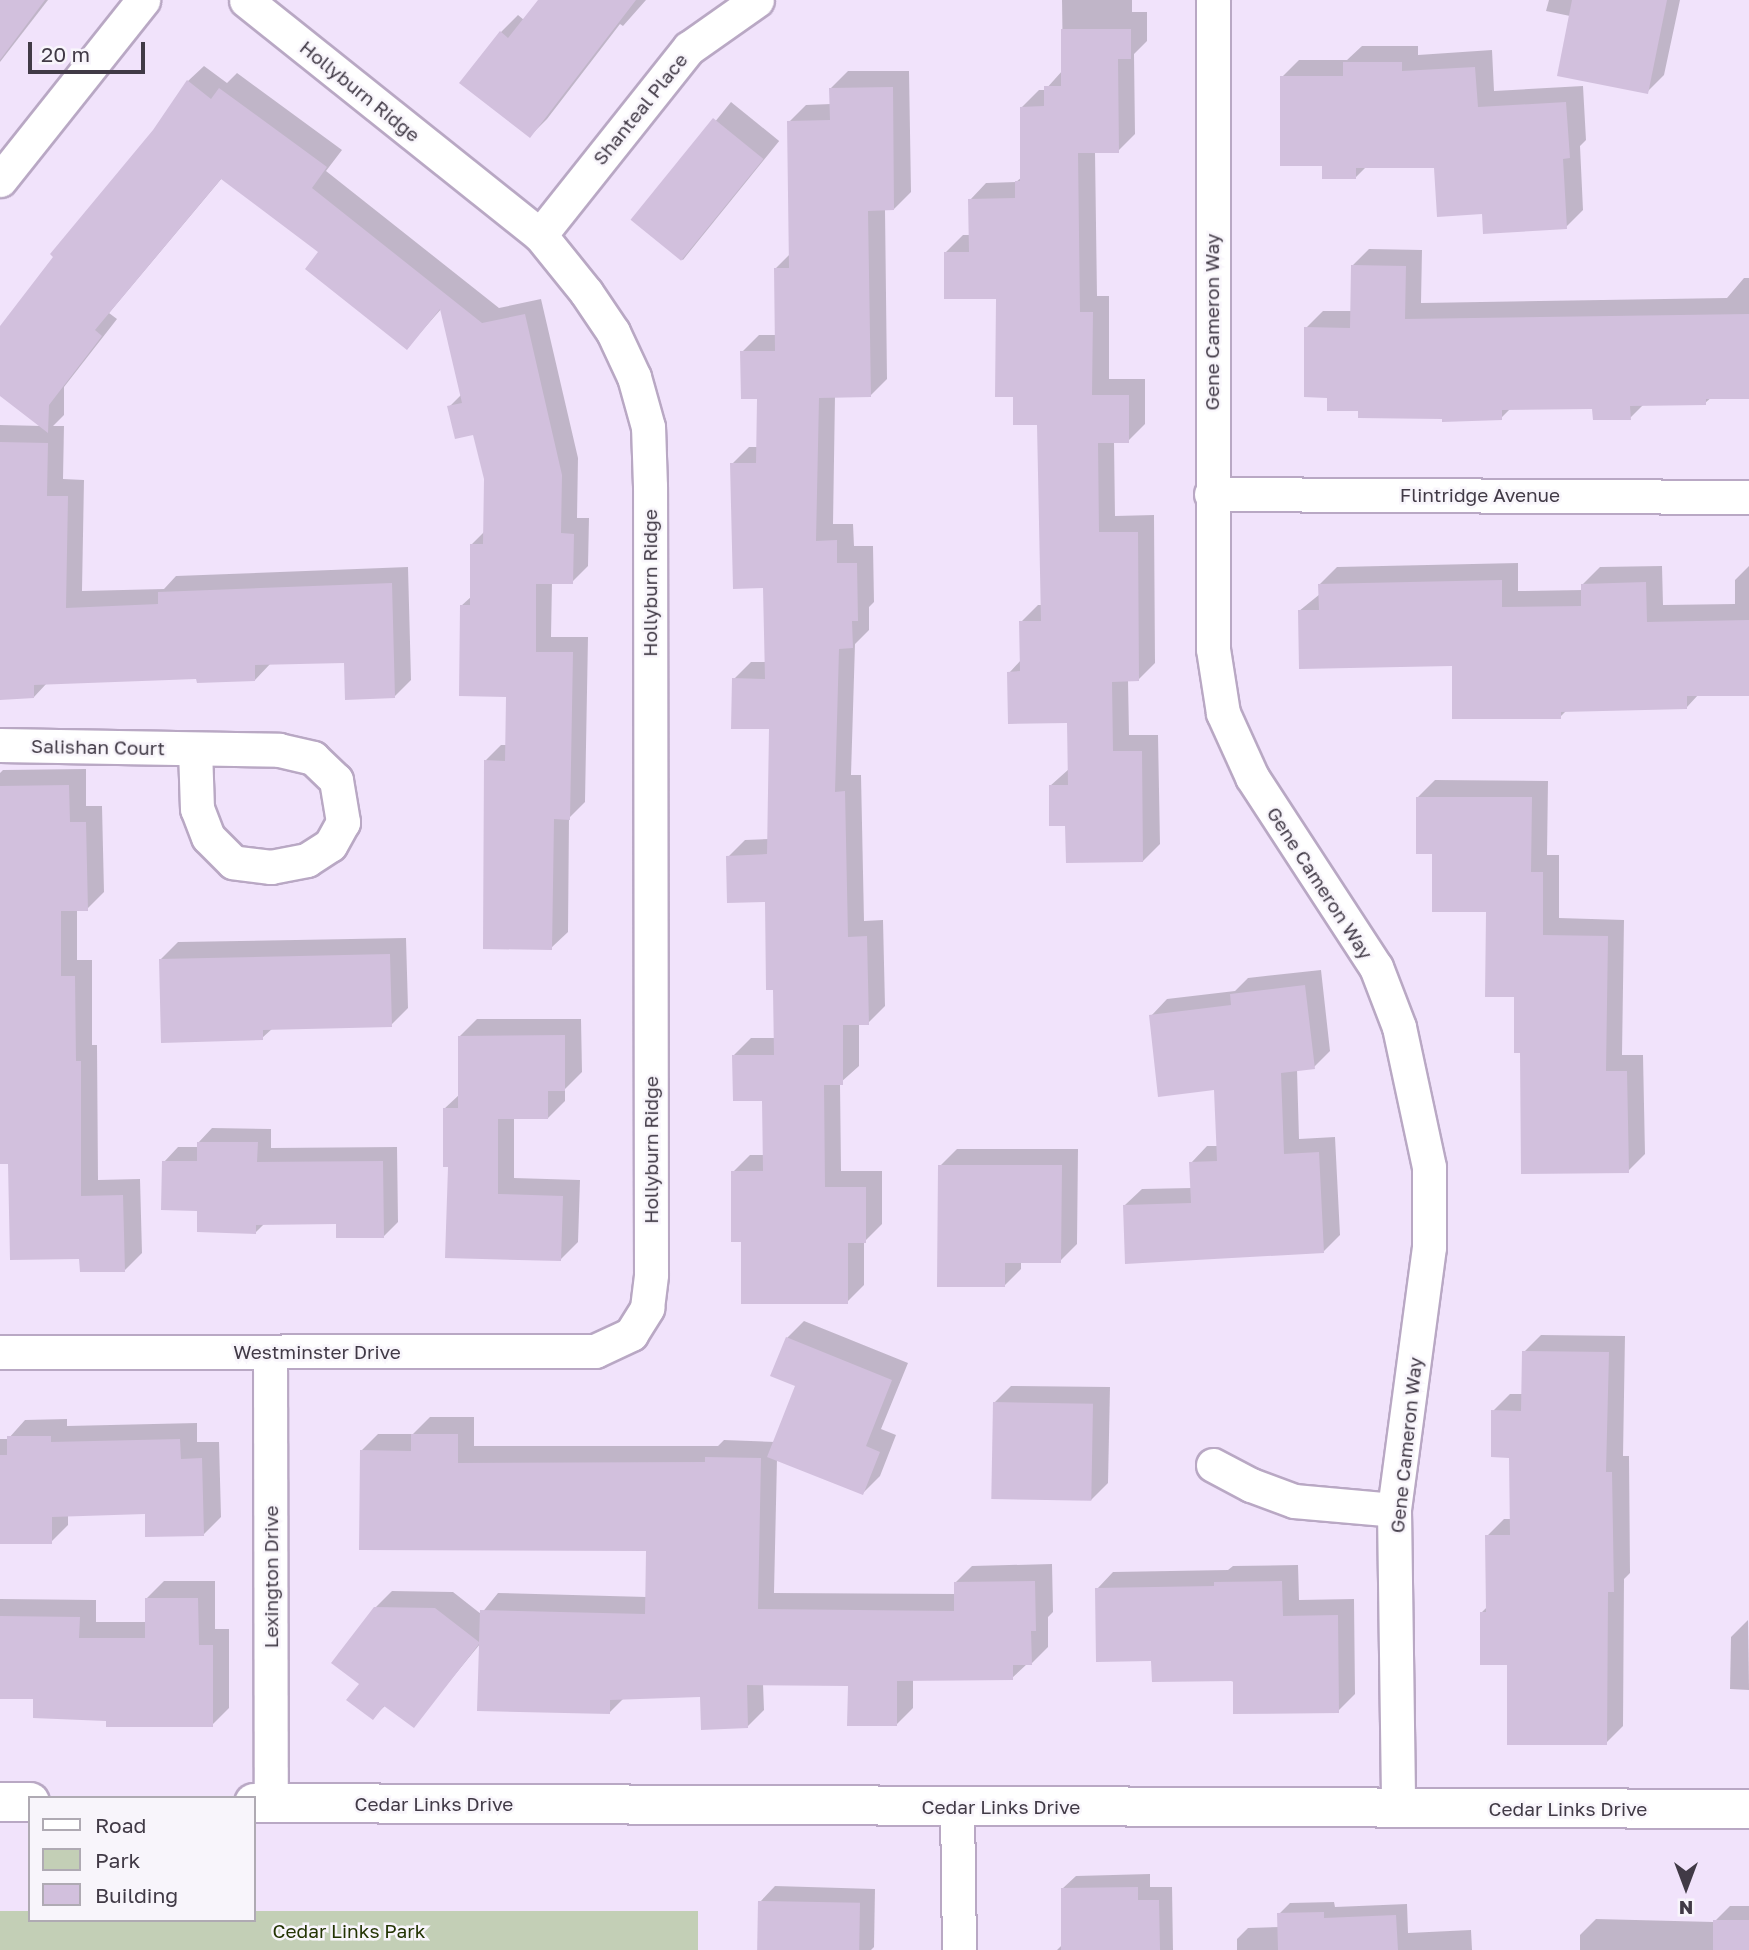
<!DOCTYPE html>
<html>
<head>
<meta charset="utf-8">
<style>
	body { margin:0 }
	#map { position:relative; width:1749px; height:1950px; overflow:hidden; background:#f1e3fb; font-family:"Golos Text",sans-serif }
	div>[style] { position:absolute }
	.green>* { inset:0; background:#c3cfb6 }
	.shadow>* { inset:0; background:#0003; transform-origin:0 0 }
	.building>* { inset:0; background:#d2c0dd; transform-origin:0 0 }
	.roads { filter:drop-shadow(2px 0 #b9a8c4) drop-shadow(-2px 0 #b9a8c4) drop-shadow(0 2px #b9a8c4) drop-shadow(0 -2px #b9a8c4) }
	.minor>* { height:33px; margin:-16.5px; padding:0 16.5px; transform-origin:16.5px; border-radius:16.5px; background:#fff }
	.tertiary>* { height:38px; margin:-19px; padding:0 19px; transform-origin:19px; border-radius:19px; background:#fff }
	span { translate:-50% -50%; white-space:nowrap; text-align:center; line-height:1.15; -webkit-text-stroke:5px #f8f5fb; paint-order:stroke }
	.street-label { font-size:19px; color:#413a46 }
	.park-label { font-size:19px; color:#233403 }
	.legend { position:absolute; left:28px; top:1796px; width:228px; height:126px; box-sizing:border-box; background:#f8f5fb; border:2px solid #afaab3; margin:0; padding:9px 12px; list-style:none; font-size:21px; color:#413a46 }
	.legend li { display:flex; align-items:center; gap:14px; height:35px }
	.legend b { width:35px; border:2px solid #afaab3 }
	.north { position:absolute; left:1651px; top:1852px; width:70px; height:70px; -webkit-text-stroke:5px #f8f5fb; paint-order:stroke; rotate:180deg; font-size:19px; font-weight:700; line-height:28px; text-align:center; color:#413a46 }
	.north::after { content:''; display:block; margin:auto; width:24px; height:32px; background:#413a46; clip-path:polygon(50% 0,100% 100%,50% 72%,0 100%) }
	.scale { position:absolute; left:28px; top:42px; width:117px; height:32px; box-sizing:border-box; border:4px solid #413a46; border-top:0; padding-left:9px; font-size:21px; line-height:24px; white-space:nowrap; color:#413a46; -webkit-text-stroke:5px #f8f5fb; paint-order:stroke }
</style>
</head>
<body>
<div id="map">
	<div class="green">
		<div style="clip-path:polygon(0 1911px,30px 1911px,30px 1920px,254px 1920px,254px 1911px,698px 1911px,698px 1950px,0 1950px)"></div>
	</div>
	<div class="shadow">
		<div style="clip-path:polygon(0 0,48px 0,0 62px)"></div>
		<div style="clip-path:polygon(540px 0,646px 0,623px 26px,620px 24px,547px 119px,530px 136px,461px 83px,501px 32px,518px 15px,524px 20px)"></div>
		<div style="clip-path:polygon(1062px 0,1132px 0,1132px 12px,1147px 12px,1147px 41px,1134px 54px,1135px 134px,1118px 151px,1095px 151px,1097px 296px,1109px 296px,1109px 379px,1145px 379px,1145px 424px,1128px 441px,1114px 441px,1115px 516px,1154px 515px,1155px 663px,1138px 680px,1128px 680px,1129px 735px,1158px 735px,1160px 844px,1143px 861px,1067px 824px,1050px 786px,1069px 769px,1068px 721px,1009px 673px,1021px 660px,1021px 622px,1038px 605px,1043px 605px,1039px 423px,1014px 395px,998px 297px,946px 252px,963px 235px,970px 235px,970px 200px,986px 183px,1016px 182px,1022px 177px,1022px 107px,1039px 90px,1045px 90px,1063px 70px)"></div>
		<div style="clip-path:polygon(1549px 0,1680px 0,1664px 75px,1647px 92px,1570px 16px,1546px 11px)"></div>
		<div style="clip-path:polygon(1362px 46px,1418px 46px,1418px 55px,1492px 50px,1494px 91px,1583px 86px,1586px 140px,1580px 146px,1583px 210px,1566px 227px,1483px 212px,1436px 166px,1367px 166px,1355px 178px,1324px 165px,1282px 77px,1299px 60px,1347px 60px)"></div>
		<div style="clip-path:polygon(204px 66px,227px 83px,237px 73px,342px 150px,326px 171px,499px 308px,541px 299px,578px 458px,577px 518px,589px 518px,588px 566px,572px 582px,552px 582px,551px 637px,588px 637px,585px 802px,569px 818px,568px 932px,551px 948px,485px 761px,501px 745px,507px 745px,508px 695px,461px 606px,472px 596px,472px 544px,485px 531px,486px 479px,475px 433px,449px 407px,462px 394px,442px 308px,407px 348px,321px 251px,222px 178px,109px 313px,117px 319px,64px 387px,64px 415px,53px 426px,64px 426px,63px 479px,84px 480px,82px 591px,164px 589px,176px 576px,408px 567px,411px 680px,394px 697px,346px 661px,271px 663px,255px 680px,198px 677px,47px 683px,34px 697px,0 698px,0 425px,42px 426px,0 394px,0 329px,154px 131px,188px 81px)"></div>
		<div style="clip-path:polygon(848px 71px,909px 71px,911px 192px,894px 209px,885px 209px,887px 379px,870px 396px,835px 396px,833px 524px,853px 524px,854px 546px,873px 546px,874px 602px,869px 607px,869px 630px,855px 644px,851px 775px,861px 775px,864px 921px,883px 920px,885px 1006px,868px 1023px,859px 1023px,859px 1066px,840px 1083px,841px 1171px,882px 1171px,882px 1224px,864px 1242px,864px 1285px,847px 1302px,743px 1240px,733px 1172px,750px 1155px,765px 1155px,764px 1099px,734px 1055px,751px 1038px,775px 1038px,775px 989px,766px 900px,728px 857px,745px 840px,769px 839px,771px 727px,734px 679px,751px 662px,766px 662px,765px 586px,732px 464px,749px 447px,758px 447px,759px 397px,742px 352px,759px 335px,777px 335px,775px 269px,791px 253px,789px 122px,806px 105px,831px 104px,831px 88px)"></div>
		<div style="left:731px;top:102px;width:62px;height:153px;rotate:39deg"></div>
		<div style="clip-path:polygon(1369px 249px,1422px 250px,1421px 303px,1727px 298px,1744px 278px,1749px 278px,1749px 397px,1712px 397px,1705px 403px,1644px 404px,1630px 418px,1594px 407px,1511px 408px,1501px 418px,1360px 409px,1329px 396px,1306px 328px,1323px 311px,1352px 311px,1352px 266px)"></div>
		<div style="clip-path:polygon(1518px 563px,1518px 591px,1583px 590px,1583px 584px,1600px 567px,1662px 566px,1663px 605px,1735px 604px,1735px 580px,1749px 566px,1749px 695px,1699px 694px,1687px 707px,1567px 710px,1560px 717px,1453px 664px,1299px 611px,1320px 594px,1320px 584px,1337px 567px)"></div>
		<div style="clip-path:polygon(86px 769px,86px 806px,102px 806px,104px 892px,87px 909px,77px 909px,77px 960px,92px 960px,92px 1045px,97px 1045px,98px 1180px,140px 1179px,142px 1253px,125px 1270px,81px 1257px,10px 1162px,0 1162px,0 773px,3px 770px)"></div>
		<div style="clip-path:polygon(1435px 780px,1548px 781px,1547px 855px,1559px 855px,1559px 918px,1624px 920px,1622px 1055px,1643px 1055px,1645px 1154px,1628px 1171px,1521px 1052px,1516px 995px,1488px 910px,1434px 853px,1418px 797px)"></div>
		<div style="clip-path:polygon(406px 938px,408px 1008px,391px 1025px,273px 1028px,262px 1038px,161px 959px,178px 942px)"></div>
		<div style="clip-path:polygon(1321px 970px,1330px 1051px,1314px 1067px,1297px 1069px,1299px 1139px,1335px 1137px,1340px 1235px,1324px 1251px,1125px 1205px,1142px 1189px,1192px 1188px,1191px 1163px,1207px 1146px,1218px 1146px,1216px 1088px,1151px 1016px,1167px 999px,1235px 991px,1248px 978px)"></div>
		<div style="clip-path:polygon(477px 1019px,581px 1019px,582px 1072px,565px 1089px,565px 1101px,548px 1118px,514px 1118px,514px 1178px,580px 1180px,578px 1242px,561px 1259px,450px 1165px,444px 1109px,460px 1094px,460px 1036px)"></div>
		<div style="clip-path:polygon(212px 1128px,271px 1129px,271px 1148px,397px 1147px,398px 1222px,384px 1236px,337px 1222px,265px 1223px,256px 1232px,199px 1209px,164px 1162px,178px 1147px,198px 1147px,198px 1143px)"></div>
		<div style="clip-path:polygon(957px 1149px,1078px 1149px,1077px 1244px,1060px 1261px,1021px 1261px,1021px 1269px,1004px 1286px,940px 1166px)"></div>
		<div style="clip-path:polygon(804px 1321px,908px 1363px,881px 1429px,896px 1435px,880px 1476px,863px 1493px,777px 1459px,774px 1593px,956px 1594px,955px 1583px,972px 1566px,1052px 1564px,1053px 1612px,1048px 1617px,1048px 1647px,1031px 1664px,1027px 1664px,1012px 1678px,913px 1679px,913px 1708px,896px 1725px,849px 1685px,763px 1684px,764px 1710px,747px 1727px,701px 1696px,625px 1697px,609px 1713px,480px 1644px,413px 1726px,386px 1705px,372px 1718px,361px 1683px,375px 1608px,392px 1591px,453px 1592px,481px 1614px,498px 1593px,647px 1597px,648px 1549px,361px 1451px,378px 1434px,413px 1434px,430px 1417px,474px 1417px,474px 1446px,718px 1446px,724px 1440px,775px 1442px,798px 1386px,787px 1338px)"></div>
		<div style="clip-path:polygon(1541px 1335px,1625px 1336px,1623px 1456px,1629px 1456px,1630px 1573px,1624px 1579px,1623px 1726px,1606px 1743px,1509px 1663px,1481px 1613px,1488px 1606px,1487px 1536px,1504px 1519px,1511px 1519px,1510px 1456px,1493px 1411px,1510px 1394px,1523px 1394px,1524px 1352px)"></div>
		<div style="clip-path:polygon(1011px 1386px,1110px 1387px,1108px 1483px,1091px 1500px,994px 1403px)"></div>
		<div style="clip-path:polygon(67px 1419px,67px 1426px,197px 1423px,197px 1442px,219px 1442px,221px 1517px,204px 1534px,147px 1513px,68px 1515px,68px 1525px,51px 1542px,0 1543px,0 1439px,8px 1439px,25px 1420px)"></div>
		<div style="clip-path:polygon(1298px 1565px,1299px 1600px,1354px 1599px,1355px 1694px,1338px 1711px,1153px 1659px,1097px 1589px,1113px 1572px,1228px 1570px,1233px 1566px)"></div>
		<div style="clip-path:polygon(164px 1581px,215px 1581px,215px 1629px,229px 1629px,229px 1708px,212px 1725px,108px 1719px,34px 1698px,0 1697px,0 1599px,96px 1600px,96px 1622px,147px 1622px,147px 1598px)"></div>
		<div style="clip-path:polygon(1748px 1620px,1749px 1690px,1730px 1689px,1731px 1637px)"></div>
		<div style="clip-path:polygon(1150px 1874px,1150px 1887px,1172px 1887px,1173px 1950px,1057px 1950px,1063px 1944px,1062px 1889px,1076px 1876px)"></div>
		<div style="clip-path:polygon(775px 1886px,875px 1889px,874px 1947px,871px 1950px,759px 1950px,760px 1902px)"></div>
		<div style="clip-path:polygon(1334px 1902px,1335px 1907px,1407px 1904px,1408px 1933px,1471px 1930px,1472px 1950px,1237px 1950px,1237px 1939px,1248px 1928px,1279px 1927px,1279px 1914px,1290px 1903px)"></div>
		<div style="clip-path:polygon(1730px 1906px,1749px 1906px,1749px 1950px,1580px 1950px,1580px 1935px,1596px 1919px,1714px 1922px)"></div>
	</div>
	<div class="building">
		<div style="clip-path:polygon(0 0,45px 0,0 60px)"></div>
		<div style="clip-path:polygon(538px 0,636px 0,530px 138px,459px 83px,500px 31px,508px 38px)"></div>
		<div style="clip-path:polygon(1572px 0,1667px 0,1648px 94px,1557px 76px)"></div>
		<div style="clip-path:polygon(1061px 29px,1131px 29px,1131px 59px,1118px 59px,1119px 153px,1078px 153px,1080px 312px,1093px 312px,1092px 395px,1129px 395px,1129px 443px,1098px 443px,1099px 532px,1138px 532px,1139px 681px,1112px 682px,1113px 751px,1142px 751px,1143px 862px,1066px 863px,1065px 826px,1049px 826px,1049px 785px,1068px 785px,1067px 723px,1008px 724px,1007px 672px,1020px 671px,1019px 621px,1041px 621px,1037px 425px,1013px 425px,1013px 397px,995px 397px,996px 299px,944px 299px,944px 252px,969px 252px,968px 199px,1015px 198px,1015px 181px,1020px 181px,1020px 107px,1044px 106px,1044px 86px,1061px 86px)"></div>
		<div style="clip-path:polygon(1343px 62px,1402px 62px,1402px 71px,1475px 67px,1478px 107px,1566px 102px,1570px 158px,1563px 159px,1567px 229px,1483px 234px,1482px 214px,1437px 217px,1434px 168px,1356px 168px,1356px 179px,1322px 179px,1322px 166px,1280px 166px,1280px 76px,1343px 76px)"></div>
		<div style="clip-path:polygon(187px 80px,211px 99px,219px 88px,327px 167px,312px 188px,482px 323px,525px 314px,562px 475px,561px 533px,574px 534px,573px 584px,536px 584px,536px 652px,573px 652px,570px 820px,554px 819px,552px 950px,483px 949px,484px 760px,505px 761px,506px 697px,459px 696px,460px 605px,470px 605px,470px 544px,483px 544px,484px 479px,473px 435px,455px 439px,447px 406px,462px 403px,440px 309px,407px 350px,305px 269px,318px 252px,221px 179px,95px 330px,102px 336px,49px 405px,48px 433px,0 396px,0 326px,53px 257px,50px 254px,153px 130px)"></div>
		<div style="clip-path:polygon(893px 87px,894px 210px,868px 211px,871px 397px,819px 398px,816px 541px,837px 540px,837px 563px,857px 563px,858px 621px,852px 621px,853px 648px,839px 649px,835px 792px,845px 791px,848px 937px,867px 936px,869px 1025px,843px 1025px,843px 1085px,824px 1085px,825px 1187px,866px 1187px,866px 1243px,848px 1243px,848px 1304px,741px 1304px,741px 1242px,731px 1242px,731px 1171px,763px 1171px,762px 1101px,733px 1101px,732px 1055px,774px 1055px,773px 990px,766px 990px,765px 902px,727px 903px,726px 856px,767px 854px,769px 729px,731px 729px,732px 678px,765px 679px,763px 588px,733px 589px,730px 463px,756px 463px,757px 399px,741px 399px,740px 351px,775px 351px,774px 268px,789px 268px,787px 121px,830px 120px,829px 88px)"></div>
		<div style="left:713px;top:118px;width:65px;height:131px;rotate:39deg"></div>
		<div style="clip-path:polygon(1351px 265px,1406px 266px,1405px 319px,1749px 314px,1749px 399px,1706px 399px,1706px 405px,1630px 406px,1631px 420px,1593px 420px,1592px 409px,1502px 410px,1502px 420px,1442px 422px,1442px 419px,1358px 418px,1358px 411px,1327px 411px,1327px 398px,1304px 397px,1304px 327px,1350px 328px)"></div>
		<div style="clip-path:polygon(0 442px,48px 443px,47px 496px,68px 496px,66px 608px,158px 604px,158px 592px,392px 583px,395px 698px,345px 700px,344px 663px,255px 665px,255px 681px,197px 683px,196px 679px,34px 685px,34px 698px,0 700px)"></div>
		<div style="clip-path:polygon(1502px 580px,1502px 607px,1581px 606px,1581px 584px,1646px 582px,1647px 622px,1749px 620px,1749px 696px,1687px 696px,1687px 709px,1561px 712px,1561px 719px,1452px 719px,1452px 666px,1299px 669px,1298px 610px,1319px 610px,1318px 584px)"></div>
		<div style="clip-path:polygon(69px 785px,70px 822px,86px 822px,88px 911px,61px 911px,61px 976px,75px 976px,76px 1061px,81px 1061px,81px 1196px,123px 1195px,125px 1272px,80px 1272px,79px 1259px,10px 1260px,8px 1164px,0 1164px,0 786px)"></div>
		<div style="clip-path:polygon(1416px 797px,1532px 797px,1531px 872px,1543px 872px,1543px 935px,1608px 936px,1606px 1071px,1627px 1071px,1629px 1173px,1521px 1174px,1520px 1053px,1514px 1053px,1514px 997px,1485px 997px,1486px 912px,1432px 912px,1432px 854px,1416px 854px)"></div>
		<div style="clip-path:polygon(390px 954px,392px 1027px,263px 1030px,263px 1040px,161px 1043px,159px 959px)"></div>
		<div style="clip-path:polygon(1305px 985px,1315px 1069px,1281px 1073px,1284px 1154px,1319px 1152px,1324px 1253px,1125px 1264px,1123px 1205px,1191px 1203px,1189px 1162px,1217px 1161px,1214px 1090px,1158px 1097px,1149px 1015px,1231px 1005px,1230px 994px)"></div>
		<div style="clip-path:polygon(565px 1035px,565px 1091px,548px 1091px,548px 1119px,498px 1119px,498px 1194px,563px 1196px,561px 1261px,445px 1258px,448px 1167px,443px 1167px,443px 1108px,458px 1108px,458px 1036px)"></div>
		<div style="clip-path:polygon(197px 1142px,258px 1142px,257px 1162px,383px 1161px,384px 1238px,336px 1238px,336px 1224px,256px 1225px,256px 1234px,197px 1232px,197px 1211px,161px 1210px,162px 1161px,197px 1161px)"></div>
		<div style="clip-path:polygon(938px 1165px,1062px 1165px,1061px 1263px,1005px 1263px,1005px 1287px,937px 1287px)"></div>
		<div style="clip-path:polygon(786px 1337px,892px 1380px,866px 1446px,880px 1452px,863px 1495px,767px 1457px,795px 1386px,770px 1376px)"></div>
		<div style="clip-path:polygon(1522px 1351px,1609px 1352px,1606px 1472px,1612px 1472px,1614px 1592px,1608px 1592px,1607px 1745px,1507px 1745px,1507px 1665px,1480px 1665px,1480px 1612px,1486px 1612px,1485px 1535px,1510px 1535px,1509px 1458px,1491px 1457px,1491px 1410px,1521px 1411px)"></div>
		<div style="left:993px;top:1402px;width:100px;height:97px;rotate:1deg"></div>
		<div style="clip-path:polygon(411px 1434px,458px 1434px,458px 1463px,705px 1462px,705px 1457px,761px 1458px,758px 1609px,954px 1611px,954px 1582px,1035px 1581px,1036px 1631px,1031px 1631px,1032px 1665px,1013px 1665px,1013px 1680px,897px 1681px,897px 1726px,847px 1726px,848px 1686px,747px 1685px,748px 1728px,701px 1730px,700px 1697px,610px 1700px,610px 1714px,477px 1711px,479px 1644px,414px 1728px,384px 1706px,373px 1720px,346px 1700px,359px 1684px,331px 1663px,374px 1607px,435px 1608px,479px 1642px,480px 1610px,645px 1614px,646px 1551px,359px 1550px,360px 1450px,411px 1451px)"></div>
		<div style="clip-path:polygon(7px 1436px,51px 1436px,51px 1442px,180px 1439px,181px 1459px,202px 1458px,204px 1536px,145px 1537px,145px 1514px,52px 1517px,52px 1544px,0 1544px,0 1455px,7px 1455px)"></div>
		<div style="clip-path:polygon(1282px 1581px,1283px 1616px,1338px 1615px,1339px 1713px,1233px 1714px,1233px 1681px,1152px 1682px,1151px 1661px,1096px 1662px,1095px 1588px,1214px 1586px,1214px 1582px)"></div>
		<div style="clip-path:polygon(145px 1598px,198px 1598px,199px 1645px,213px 1645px,213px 1727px,106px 1727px,106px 1721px,33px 1718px,33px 1699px,0 1699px,0 1616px,80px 1617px,79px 1638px,145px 1638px)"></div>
		<div style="clip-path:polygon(1138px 1887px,1138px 1900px,1159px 1900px,1160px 1950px,1061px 1950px,1061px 1888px)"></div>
		<div style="left:758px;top:1901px;width:102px;height:49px;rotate:1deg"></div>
		<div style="clip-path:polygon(1324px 1912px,1324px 1918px,1396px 1915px,1398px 1950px,1278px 1950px,1277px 1913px)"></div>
		<div style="left:1713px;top:1920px;width:36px;height:30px"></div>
	</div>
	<div class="roads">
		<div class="minor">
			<div style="left:1213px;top:0;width:649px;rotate:90deg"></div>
			<div style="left:1213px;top:649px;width:65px;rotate:81.1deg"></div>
			<div style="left:1223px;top:713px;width:70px;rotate:65.6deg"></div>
			<div style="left:1252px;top:777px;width:227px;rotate:56.9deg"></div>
			<div style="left:1376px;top:967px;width:64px;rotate:69deg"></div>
			<div style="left:1399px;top:1027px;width:143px;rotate:77.9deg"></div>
			<div style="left:1429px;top:1167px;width:80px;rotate:90deg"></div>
			<div style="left:1429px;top:1247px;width:265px;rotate:97.6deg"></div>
			<div style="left:1394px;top:1510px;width:298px;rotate:89.2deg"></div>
			<div style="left:0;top:180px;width:230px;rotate:-51.5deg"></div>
			<div style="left:540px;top:235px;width:239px;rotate:-51.5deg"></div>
			<div style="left:689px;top:48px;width:83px;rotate:-35.2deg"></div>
			<div style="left:1211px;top:494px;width:538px;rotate:0.32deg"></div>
			<div style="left:0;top:745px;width:279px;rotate:1deg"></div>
			<div style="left:279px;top:750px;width:35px;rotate:13deg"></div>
			<div style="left:313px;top:758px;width:32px;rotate:44deg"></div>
			<div style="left:336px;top:780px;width:43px;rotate:80.5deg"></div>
			<div style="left:343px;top:822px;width:26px;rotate:119deg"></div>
			<div style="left:330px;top:845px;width:27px;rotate:147deg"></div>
			<div style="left:307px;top:860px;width:37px;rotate:169deg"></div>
			<div style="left:271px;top:867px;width:38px;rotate:-173deg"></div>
			<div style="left:233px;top:862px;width:35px;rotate:-135deg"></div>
			<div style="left:208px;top:837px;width:30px;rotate:-111deg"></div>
			<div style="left:197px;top:809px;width:60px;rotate:-91.9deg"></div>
			<div style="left:0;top:1352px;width:595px;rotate:-0.1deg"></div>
			<div style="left:595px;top:1351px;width:40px;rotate:-25deg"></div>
			<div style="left:631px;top:1334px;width:31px;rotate:-58deg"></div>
			<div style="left:647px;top:1308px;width:34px;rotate:-83deg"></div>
			<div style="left:651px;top:1274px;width:788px;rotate:-90.07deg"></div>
			<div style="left:650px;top:486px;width:59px;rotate:-91.9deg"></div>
			<div style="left:648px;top:427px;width:52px;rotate:-105.6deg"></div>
			<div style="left:634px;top:377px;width:50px;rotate:-115deg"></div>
			<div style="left:613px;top:332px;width:48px;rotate:-124deg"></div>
			<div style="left:586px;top:292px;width:73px;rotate:-128.9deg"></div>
			<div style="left:540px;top:235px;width:376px;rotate:-141.4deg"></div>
			<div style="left:270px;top:1352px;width:451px;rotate:89.9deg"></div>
			<div style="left:1213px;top:1465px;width:43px;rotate:27.8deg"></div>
			<div style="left:1251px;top:1485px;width:46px;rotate:20.4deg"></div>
			<div style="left:1294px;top:1501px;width:100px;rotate:5.1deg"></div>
			<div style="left:957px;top:1807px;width:143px;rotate:89.2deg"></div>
		</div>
		<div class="tertiary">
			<div style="left:0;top:1802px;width:30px"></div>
			<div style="left:254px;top:1803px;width:1495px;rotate:0.23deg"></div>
		</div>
	</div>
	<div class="street-label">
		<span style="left:360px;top:91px;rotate:39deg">Hollyburn Ridge</span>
		<span style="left:640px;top:109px;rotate:-51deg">Shanteal Place</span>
		<span style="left:1212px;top:322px;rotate:-90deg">Gene Cameron Way</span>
		<span style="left:1480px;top:495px">Flintridge Avenue</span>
		<span style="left:650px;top:583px;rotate:-90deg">Hollyburn Ridge</span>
		<span style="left:98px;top:747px;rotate:1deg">Salishan Court</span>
		<span style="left:1320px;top:883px;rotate:57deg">Gene Cameron Way</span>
		<span style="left:651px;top:1150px;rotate:-90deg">Hollyburn Ridge</span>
		<span style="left:317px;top:1352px">Westminster Drive</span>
		<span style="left:1406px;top:1445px;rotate:-84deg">Gene Cameron Way</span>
		<span style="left:271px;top:1577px;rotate:-90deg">Lexington Drive</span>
		<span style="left:434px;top:1804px">Cedar Links Drive</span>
		<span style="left:1001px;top:1807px">Cedar Links Drive</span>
		<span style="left:1568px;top:1809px">Cedar Links Drive</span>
	</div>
	<div class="park-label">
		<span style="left:349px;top:1931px">Cedar Links Park</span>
	</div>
	<ul class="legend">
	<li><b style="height:9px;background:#fff"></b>Road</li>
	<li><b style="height:19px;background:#c3cfb6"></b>Park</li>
	<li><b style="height:19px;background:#d2c0dd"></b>Building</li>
	</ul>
	<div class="north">N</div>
	<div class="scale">20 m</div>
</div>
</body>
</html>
